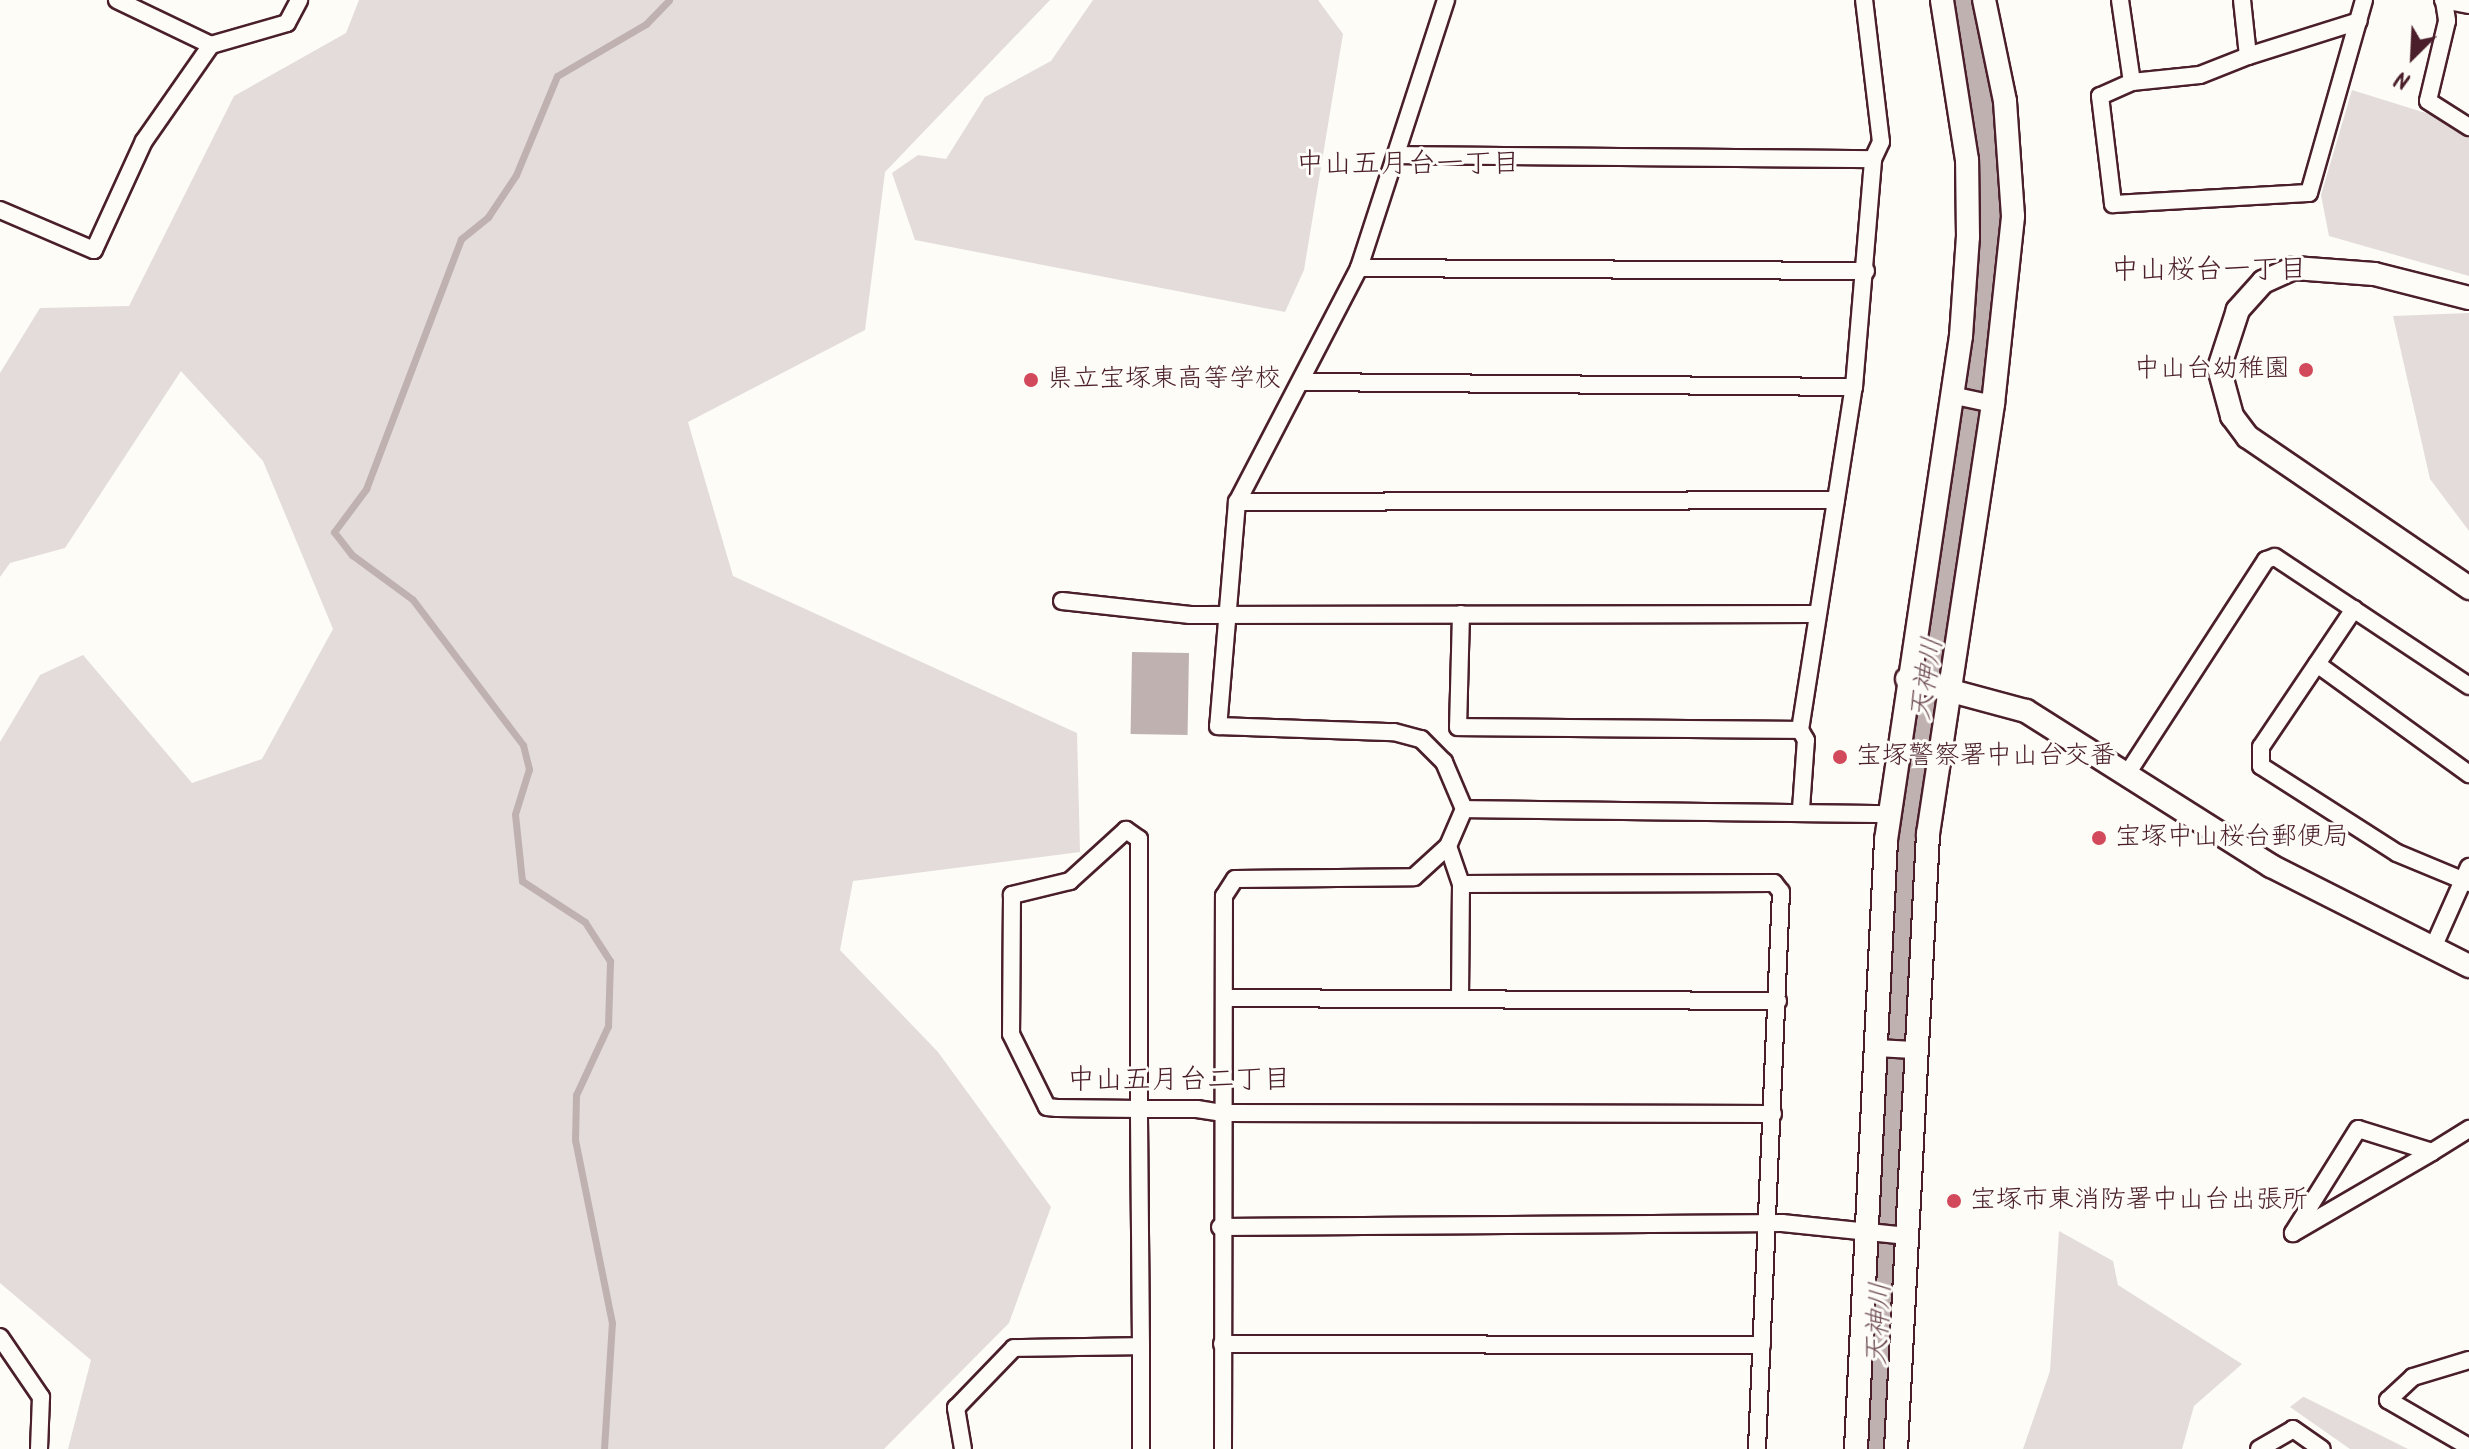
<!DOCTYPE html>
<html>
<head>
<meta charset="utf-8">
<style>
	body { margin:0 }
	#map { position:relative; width:2469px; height:1449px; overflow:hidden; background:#fdfcf7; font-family:Kalam,"Klee One",sans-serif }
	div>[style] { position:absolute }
	.green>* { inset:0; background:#e3dcda }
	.water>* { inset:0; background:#c0b1b1; transform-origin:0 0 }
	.stream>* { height:7px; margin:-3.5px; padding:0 3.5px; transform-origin:3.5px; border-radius:3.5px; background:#c0b1b1 }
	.river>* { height:40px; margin:-20px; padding:0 20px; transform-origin:20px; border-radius:20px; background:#c0b1b1 }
	.roads { filter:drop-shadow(2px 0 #4a1f2b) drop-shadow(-2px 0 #4a1f2b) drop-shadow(0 2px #4a1f2b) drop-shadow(0 -2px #4a1f2b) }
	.minor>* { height:16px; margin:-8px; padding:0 8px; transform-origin:8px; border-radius:8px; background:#fdfcf7 }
	.tertiary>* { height:22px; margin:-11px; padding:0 11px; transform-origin:11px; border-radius:11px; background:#fdfcf7 }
	.dots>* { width:22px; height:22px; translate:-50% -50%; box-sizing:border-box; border:4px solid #fdfcf7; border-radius:50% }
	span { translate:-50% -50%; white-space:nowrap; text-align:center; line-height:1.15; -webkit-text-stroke:6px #fdfcf7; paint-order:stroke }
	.poi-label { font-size:26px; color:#4a1f2b }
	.right { translate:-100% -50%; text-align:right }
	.left { translate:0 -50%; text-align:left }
	.neighbourhood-label { font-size:28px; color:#4a1f2b }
	.water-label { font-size:28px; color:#73525a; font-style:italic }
	.north { position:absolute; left:2373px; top:16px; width:80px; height:80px; -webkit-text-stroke:6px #fdfcf7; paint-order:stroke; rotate:204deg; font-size:22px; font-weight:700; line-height:32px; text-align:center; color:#4a1f2b }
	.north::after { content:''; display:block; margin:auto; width:28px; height:36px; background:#4a1f2b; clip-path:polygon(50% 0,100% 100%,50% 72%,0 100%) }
</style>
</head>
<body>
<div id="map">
	<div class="green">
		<div style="clip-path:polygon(359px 0,1050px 0,885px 172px,865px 330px,688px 422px,733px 576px,1077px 733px,1080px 852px,853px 881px,840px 950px,938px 1052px,1051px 1207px,1009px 1323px,884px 1449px,68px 1449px,91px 1360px,0 1283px,0 742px,40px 675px,83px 655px,192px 783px,262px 759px,333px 629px,263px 461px,181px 371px,65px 548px,10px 563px,0 577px,0 373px,40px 308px,129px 306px,234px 96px,346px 33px)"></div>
		<div style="clip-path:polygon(1093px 0,1318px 0,1343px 34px,1304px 270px,1285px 312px,915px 240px,892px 173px,918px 155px,946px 159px,985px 97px,1051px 61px)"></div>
		<div style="clip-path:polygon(2352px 90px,2429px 114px,2469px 138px,2469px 276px,2329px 236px,2321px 195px)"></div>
		<div style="clip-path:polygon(2469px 313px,2469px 531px,2430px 479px,2393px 316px)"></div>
		<div style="clip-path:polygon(2059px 1231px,2113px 1261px,2118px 1285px,2242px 1364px,2194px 1406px,2182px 1449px,2023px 1449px,2050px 1371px)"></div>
		<div style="clip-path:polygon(2303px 1397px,2304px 1397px,2408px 1449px,2350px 1449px,2290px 1407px)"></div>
	</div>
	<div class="water">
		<div style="left:1132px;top:652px;width:57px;height:82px;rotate:1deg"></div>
	</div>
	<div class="stream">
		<div style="left:604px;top:1449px;width:126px;rotate:-86.4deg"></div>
		<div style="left:612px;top:1323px;width:187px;rotate:-101.4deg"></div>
		<div style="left:575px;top:1140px;width:45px;rotate:-88.7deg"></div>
		<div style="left:576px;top:1095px;width:76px;rotate:-65.1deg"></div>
		<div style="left:608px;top:1026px;width:65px;rotate:-88.2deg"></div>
		<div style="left:610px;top:961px;width:46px;rotate:-122.7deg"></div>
		<div style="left:585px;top:922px;width:75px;rotate:-146.9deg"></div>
		<div style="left:522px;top:881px;width:67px;rotate:-96deg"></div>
		<div style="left:515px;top:814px;width:47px;rotate:-72.7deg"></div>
		<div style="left:529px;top:769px;width:25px;rotate:-104deg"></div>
		<div style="left:523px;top:745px;width:183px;rotate:-127.2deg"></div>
		<div style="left:412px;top:599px;width:74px;rotate:-143.7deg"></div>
		<div style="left:352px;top:555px;width:29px;rotate:-128deg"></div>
		<div style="left:334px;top:532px;width:54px;rotate:-53.3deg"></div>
		<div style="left:366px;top:489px;width:267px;rotate:-69.2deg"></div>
		<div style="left:461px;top:239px;width:35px;rotate:-39deg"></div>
		<div style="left:488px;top:217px;width:50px;rotate:-56.3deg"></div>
		<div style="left:516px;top:175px;width:107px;rotate:-67.5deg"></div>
		<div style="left:557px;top:76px;width:103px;rotate:-30.3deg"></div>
		<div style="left:646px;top:24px;width:33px;rotate:-46deg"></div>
	</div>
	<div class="river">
		<div style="left:1874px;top:1449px;width:617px;rotate:-87.21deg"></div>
		<div style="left:1904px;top:833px;width:554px;rotate:-81.39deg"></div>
		<div style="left:1987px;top:285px;width:132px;rotate:-89.1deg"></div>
		<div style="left:1989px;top:153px;width:147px;rotate:-98.6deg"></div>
	</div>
	<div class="roads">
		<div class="minor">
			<div style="left:117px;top:0;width:104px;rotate:25.6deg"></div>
			<div style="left:211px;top:45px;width:79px;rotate:-16.1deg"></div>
			<div style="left:287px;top:23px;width:26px;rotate:-62deg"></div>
			<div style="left:1446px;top:0;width:282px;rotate:108deg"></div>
			<div style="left:1359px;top:268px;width:264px;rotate:117.5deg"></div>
			<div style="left:1237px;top:502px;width:225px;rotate:94.8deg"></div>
			<div style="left:1218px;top:726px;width:176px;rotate:2deg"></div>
			<div style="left:1394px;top:732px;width:28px;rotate:15deg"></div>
			<div style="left:1421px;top:739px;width:33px;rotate:45deg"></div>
			<div style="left:1444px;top:762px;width:51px;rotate:66.9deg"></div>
			<div style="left:2120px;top:0;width:83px;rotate:81.7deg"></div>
			<div style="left:2132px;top:82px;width:35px;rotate:156deg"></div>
			<div style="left:2100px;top:96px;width:109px;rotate:83.1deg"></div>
			<div style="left:2113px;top:204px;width:196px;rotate:-3.2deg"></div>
			<div style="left:2309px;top:193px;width:201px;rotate:-74.1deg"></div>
			<div style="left:2443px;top:0;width:26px;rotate:11deg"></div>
			<div style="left:2444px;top:1px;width:20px;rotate:81deg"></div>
			<div style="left:2447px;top:21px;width:82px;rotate:103.4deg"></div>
			<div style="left:2428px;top:101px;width:49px;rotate:32.4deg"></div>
			<div style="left:2248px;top:56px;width:116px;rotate:-17.5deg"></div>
			<div style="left:2132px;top:82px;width:68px;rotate:-5.9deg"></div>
			<div style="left:2200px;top:75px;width:52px;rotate:-21.6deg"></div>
			<div style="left:2248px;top:56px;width:56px;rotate:-96.1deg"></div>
			<div style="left:1396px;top:155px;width:477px;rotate:0.5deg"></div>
			<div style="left:0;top:210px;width:102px;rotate:23.1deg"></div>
			<div style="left:94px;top:250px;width:120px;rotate:-65.4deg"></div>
			<div style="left:144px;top:141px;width:117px;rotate:-55.1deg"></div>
			<div style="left:1359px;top:268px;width:507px;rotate:0.34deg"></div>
			<div style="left:1304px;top:382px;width:550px;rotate:0.52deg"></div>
			<div style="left:1951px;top:395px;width:43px;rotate:12.1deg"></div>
			<div style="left:1237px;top:502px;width:599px;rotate:-0.19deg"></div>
			<div style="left:1062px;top:601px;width:129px;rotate:6.2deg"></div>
			<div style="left:1190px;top:615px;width:626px;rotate:-0.09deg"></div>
			<div style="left:2354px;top:609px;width:166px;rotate:124deg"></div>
			<div style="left:2261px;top:747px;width:19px;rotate:90deg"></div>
			<div style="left:2261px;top:766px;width:161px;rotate:32.6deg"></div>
			<div style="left:2397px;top:853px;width:78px;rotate:22.6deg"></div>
			<div style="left:1461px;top:614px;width:113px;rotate:91.5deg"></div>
			<div style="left:1458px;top:727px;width:342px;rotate:0.5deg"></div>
			<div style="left:2317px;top:664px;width:188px;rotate:35.9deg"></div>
			<div style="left:2127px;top:774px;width:255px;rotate:-57deg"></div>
			<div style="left:2266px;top:560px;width:9px;rotate:-18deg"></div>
			<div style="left:2275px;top:557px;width:233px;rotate:33.6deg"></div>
			<div style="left:1801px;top:809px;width:69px;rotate:-85.9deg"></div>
			<div style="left:1806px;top:740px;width:12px;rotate:-121deg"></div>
			<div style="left:1800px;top:730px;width:347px;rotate:-81.1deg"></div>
			<div style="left:1854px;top:387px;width:229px;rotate:-85.2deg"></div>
			<div style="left:1873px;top:159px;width:19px;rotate:-65deg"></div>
			<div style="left:1881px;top:142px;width:143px;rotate:-96.8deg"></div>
			<div style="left:1448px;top:846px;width:40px;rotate:71.1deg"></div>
			<div style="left:1461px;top:884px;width:112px;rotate:90.5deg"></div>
			<div style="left:1461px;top:884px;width:313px;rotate:-0.2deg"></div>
			<div style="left:1774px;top:883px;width:11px;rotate:52deg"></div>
			<div style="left:1781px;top:892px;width:558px;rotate:92.47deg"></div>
			<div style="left:2432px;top:950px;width:91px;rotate:-66deg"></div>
			<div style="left:1227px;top:998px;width:551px;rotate:0.31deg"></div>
			<div style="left:1875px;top:1048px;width:40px;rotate:2.9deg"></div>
			<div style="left:2432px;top:1152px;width:77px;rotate:-162.7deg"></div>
			<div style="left:2358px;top:1129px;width:123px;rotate:122deg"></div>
			<div style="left:2293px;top:1233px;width:161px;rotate:-30.2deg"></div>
			<div style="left:2432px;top:1152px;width:44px;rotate:-31.9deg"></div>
			<div style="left:1220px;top:1227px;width:562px;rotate:-0.41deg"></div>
			<div style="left:1782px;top:1223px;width:126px;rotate:5.9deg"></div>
			<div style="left:0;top:1337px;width:73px;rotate:55.7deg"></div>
			<div style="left:41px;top:1397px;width:52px;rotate:92.2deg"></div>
			<div style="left:1222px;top:1344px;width:540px;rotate:0.11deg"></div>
			<div style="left:1141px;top:1346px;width:237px;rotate:-90.5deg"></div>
			<div style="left:1139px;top:1109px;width:270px;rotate:-90deg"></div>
			<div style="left:1139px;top:839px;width:16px;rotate:-145deg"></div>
			<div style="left:1126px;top:830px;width:76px;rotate:137.7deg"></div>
			<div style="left:1070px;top:881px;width:60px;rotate:166.4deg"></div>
			<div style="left:1012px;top:895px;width:139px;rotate:90.4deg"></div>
			<div style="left:1011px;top:1034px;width:81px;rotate:63.7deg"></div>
			<div style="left:1047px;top:1107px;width:10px;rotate:6deg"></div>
			<div style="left:1057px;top:1108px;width:82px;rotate:0.7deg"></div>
			<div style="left:1139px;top:1109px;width:58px"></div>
			<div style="left:1197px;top:1109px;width:25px;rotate:9deg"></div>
			<div style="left:1222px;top:1113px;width:551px;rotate:0.1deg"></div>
			<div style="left:2469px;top:1360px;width:59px;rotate:163.1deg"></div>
			<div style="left:2413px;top:1377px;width:34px;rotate:137deg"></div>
			<div style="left:2388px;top:1400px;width:94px;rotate:30.1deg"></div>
			<div style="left:963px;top:1449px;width:42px;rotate:-99.7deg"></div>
			<div style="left:956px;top:1408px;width:83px;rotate:-46deg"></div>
			<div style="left:1014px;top:1348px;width:127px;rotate:-0.9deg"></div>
			<div style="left:1141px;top:1346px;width:103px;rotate:90deg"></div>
			<div style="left:1223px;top:1449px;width:553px;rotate:-89.9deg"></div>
			<div style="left:1224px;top:896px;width:20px;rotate:-57deg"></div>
			<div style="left:1235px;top:879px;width:179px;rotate:-0.6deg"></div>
			<div style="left:1414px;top:877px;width:46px;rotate:-42.4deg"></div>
			<div style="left:1448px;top:846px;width:40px;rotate:-66.6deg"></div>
			<div style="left:1464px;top:809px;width:424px;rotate:0.7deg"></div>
			<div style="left:2259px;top:1449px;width:39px;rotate:-30deg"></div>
			<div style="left:2293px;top:1429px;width:35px;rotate:35deg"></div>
		</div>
		<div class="tertiary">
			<div style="left:2469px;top:298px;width:98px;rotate:-165.8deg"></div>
			<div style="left:2374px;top:274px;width:80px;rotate:-175.7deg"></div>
			<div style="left:2294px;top:268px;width:34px;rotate:156deg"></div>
			<div style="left:2263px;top:282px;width:38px;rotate:132deg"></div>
			<div style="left:2238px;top:310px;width:61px;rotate:108.1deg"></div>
			<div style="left:2219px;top:368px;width:50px;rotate:74.8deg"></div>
			<div style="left:2232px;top:416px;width:26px;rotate:53deg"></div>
			<div style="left:2248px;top:437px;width:268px;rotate:34.3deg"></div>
			<div style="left:1907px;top:679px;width:123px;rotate:15.1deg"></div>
			<div style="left:2026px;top:711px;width:290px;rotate:32.3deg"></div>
			<div style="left:2271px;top:866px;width:222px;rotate:26.8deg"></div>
			<div style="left:1856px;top:1449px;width:610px;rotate:-87.18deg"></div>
			<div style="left:1886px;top:840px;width:510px;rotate:-81.54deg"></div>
			<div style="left:1961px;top:336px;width:99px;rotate:-86deg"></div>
			<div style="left:1968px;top:237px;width:77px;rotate:-90.7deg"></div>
			<div style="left:1967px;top:160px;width:162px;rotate:-98.9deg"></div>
			<div style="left:1896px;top:1449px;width:616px;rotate:-87.02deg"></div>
			<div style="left:1928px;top:834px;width:435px;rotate:-81.4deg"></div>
			<div style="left:1993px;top:404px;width:189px;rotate:-83.9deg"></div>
			<div style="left:2013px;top:216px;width:115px;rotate:-94deg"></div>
			<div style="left:2005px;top:101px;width:103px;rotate:-101.7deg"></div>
		</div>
	</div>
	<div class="dots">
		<div style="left:2306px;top:370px;background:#d1495b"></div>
		<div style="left:1031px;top:380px;background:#d1495b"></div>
		<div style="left:1840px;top:757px;background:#d1495b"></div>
		<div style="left:2099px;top:838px;background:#d1495b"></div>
		<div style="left:1954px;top:1201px;background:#d1495b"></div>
	</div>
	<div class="poi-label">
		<span class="right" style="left:2290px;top:370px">中山台幼稚園</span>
		<span class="left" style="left:1047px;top:380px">県立宝塚東高等学校</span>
		<span class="left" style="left:1856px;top:757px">宝塚警察署中山台交番</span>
		<span class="left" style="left:2115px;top:838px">宝塚中山桜台郵便局</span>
		<span class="left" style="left:1970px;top:1201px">宝塚市東消防署中山台出張所</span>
	</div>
	<div class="neighbourhood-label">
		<span style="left:1408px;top:165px">中山五月台一丁目</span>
		<span style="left:2209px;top:271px">中山桜台一丁目</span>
		<span style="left:1179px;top:1081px">中山五月台二丁目</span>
	</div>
	<div class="water-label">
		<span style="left:1928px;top:679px;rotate:-81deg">天神川</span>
		<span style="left:1880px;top:1324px;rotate:-87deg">天神川</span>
	</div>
	<div class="north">N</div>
</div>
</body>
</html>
